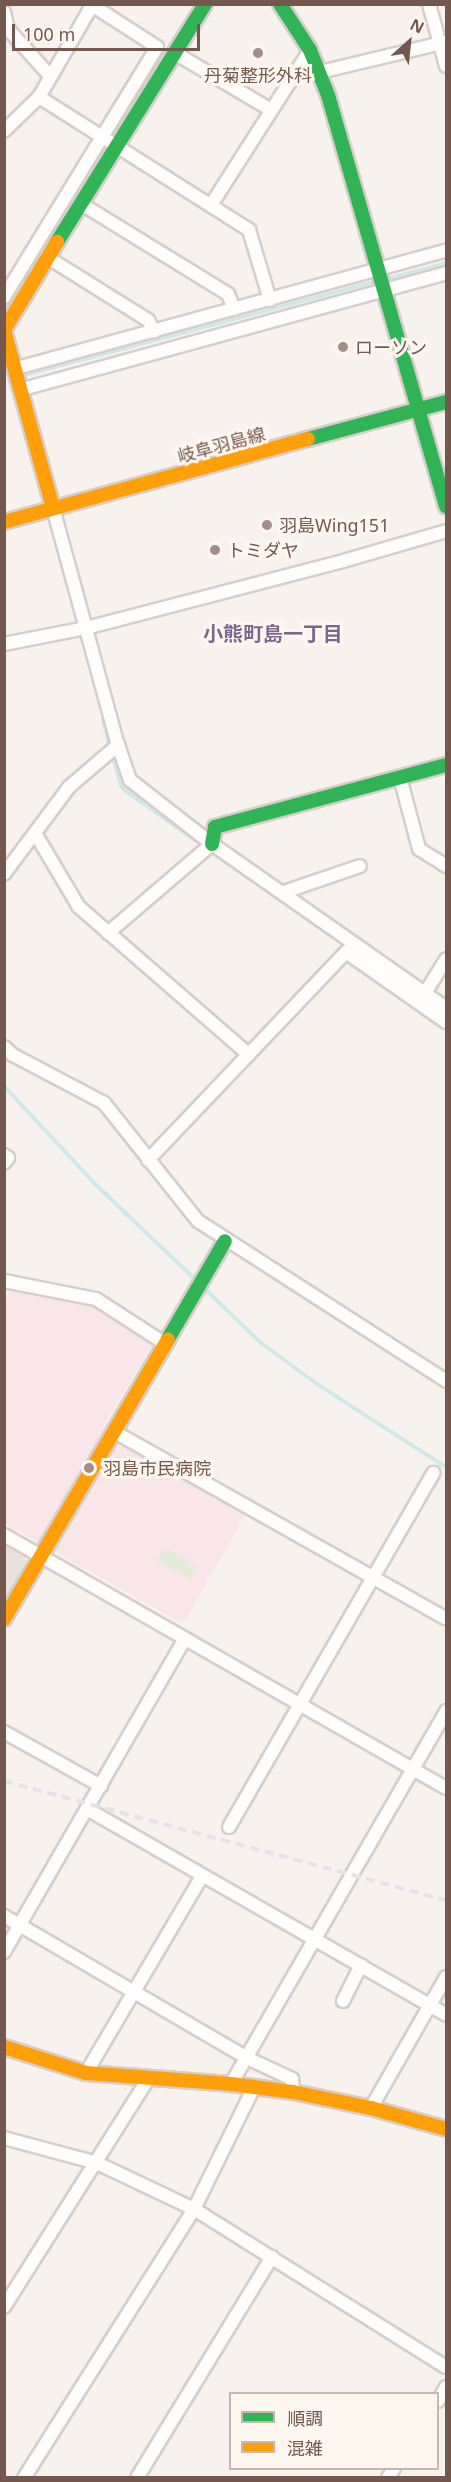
<!DOCTYPE html>
<html>
<head>
<meta charset="utf-8">
<style>
	body { margin:0 }
	#map { position:relative; width:451px; height:2482px; overflow:hidden; background:#f7f2ee; font-family:"Noto Sans","Noto Sans JP",sans-serif }
	div>[style] { position:absolute }
	.industrial>* { inset:0; background:#e9e1dd }
	.medical>* { inset:0; background:#f8e6e8 }
	.green>* { inset:0; background:#e6ecda; transform-origin:0 0 }
	.stream>* { height:4px; margin:-2px; padding:0 2px; transform-origin:2px; border-radius:2px; background:#d0e8e7 }
	.roads { filter:drop-shadow(2px 0 #d6ceca) drop-shadow(-2px 0 #d6ceca) drop-shadow(0 2px #d6ceca) drop-shadow(0 -2px #d6ceca) }
	.street>* { height:12px; margin:-6px; padding:0 6px; transform-origin:6px; border-radius:6px; background:#fefdfc }
	.fast>* { height:14px; margin:-7px; padding:0 7px; transform-origin:7px; border-radius:7px; background:#30b455 }
	.slow>* { height:14px; margin:-7px; padding:0 7px; transform-origin:7px; border-radius:7px; background:#ff9f0a }
	.rail>* { height:4px; margin-top:-2px; transform-origin:0; background:repeating-linear-gradient(90deg,#e5e3e6 0 9px,transparent 0 15px) }
	.dots>* { width:16px; height:16px; translate:-50% -50%; box-sizing:border-box; border:3px solid #fef7f0; border-radius:50% }
	span { translate:-50% -50%; white-space:nowrap; text-align:center; line-height:1.15; -webkit-text-stroke:6px #fef7f0; paint-order:stroke }
	.poi-label { font-size:18px; color:#74584e }
	.left { translate:0 -50%; text-align:left }
	.street-label { font-size:18px; color:#74584e }
	.neighbourhood-label { font-size:20px; color:#7d6690; font-weight:700 }
	.frame { position:absolute; inset:0; border:6px solid #74584e; pointer-events:none }
	.legend { position:absolute; left:229px; top:2392px; width:210px; height:78px; box-sizing:border-box; background:#fef7f0; border:2px solid #c7b7af; margin:0; padding:8px 10px; list-style:none; font-size:18px; color:#74584e }
	.legend li { display:flex; align-items:center; gap:12px; height:30px }
	.legend b { width:30px; border:2px solid #c7b7af }
	.north { position:absolute; left:379px; top:12px; width:60px; height:60px; -webkit-text-stroke:4px #fef7f0; paint-order:stroke; rotate:27deg; font-size:16px; font-weight:700; line-height:24px; text-align:center; color:#74584e }
	.north::after { content:''; display:block; margin:auto; width:21px; height:27px; background:#74584e; clip-path:polygon(50% 0,100% 100%,50% 72%,0 100%) }
	.scale { position:absolute; left:12px; top:24px; width:188px; height:27px; box-sizing:border-box; border:3px solid #74584e; border-top:0; padding-left:8px; font-size:18px; line-height:21px; white-space:nowrap; color:#74584e; -webkit-text-stroke:4px #fef7f0; paint-order:stroke }
</style>
</head>
<body>
<div id="map">
	<div class="industrial">
		<div style="clip-path:polygon(5px 1545px,25px 1557px,28px 1568px,5px 1606px)"></div>
	</div>
	<div class="medical">
		<div style="clip-path:polygon(14px 1285px,95px 1302px,154px 1342px,103px 1428px,245px 1509px,246px 1514px,186px 1619px,179px 1622px,5px 1523px,4px 1302px)"></div>
	</div>
	<div class="green">
		<div style="left:164px;top:1547px;width:39px;height:16px;rotate:29deg"></div>
	</div>
	<div class="stream">
		<div style="left:388px;top:279px;width:60px;rotate:-15.4deg"></div>
		<div style="left:4px;top:309px;width:70px;rotate:-57.2deg"></div>
		<div style="left:24px;top:375px;width:366px;rotate:-14.9deg"></div>
		<div style="left:103px;top:719px;width:29px;rotate:76deg"></div>
		<div style="left:112px;top:754px;width:33px;rotate:74deg"></div>
		<div style="left:121px;top:786px;width:7px;rotate:45deg"></div>
		<div style="left:126px;top:791px;width:97px;rotate:35.3deg"></div>
		<div style="left:211px;top:851px;width:166px;rotate:35.2deg"></div>
		<div style="left:4px;top:1086px;width:132px;rotate:47.1deg"></div>
		<div style="left:94px;top:1183px;width:142px;rotate:43.6deg"></div>
		<div style="left:204px;top:1288px;width:79px;rotate:44deg"></div>
		<div style="left:261px;top:1343px;width:69px;rotate:36.2deg"></div>
		<div style="left:317px;top:1384px;width:153px;rotate:32.8deg"></div>
	</div>
	<div class="roads">
		<div class="street">
			<div style="left:429px;top:4px;width:64px;rotate:74.7deg"></div>
			<div style="left:4px;top:12px;width:17px;rotate:77deg"></div>
			<div style="left:8px;top:29px;width:64px;rotate:48.1deg"></div>
			<div style="left:175px;top:53px;width:112px;rotate:30.7deg"></div>
			<div style="left:320px;top:72px;width:130px;rotate:-13.4deg"></div>
			<div style="left:39px;top:97px;width:249px;rotate:32.3deg"></div>
			<div style="left:249px;top:230px;width:73px;rotate:73.3deg"></div>
			<div style="left:4px;top:131px;width:49px;rotate:-44.2deg"></div>
			<div style="left:39px;top:97px;width:108px;rotate:-59.9deg"></div>
			<div style="left:80px;top:203px;width:174px;rotate:31.6deg"></div>
			<div style="left:228px;top:294px;width:16px;rotate:68deg"></div>
			<div style="left:211px;top:205px;width:184px;rotate:-57.4deg"></div>
			<div style="left:47px;top:257px;width:119px;rotate:32deg"></div>
			<div style="left:148px;top:320px;width:13px;rotate:63deg"></div>
			<div style="left:4px;top:297px;width:293px;rotate:-58.5deg"></div>
			<div style="left:157px;top:47px;width:77px;rotate:-147.1deg"></div>
			<div style="left:17px;top:368px;width:445px;rotate:-15.3deg"></div>
			<div style="left:23px;top:389px;width:439px;rotate:-15.3deg"></div>
			<div style="left:53px;top:508px;width:246px;rotate:74.7deg"></div>
			<div style="left:118px;top:745px;width:37px;rotate:71deg"></div>
			<div style="left:130px;top:780px;width:104px;rotate:38deg"></div>
			<div style="left:212px;top:844px;width:286px;rotate:35deg"></div>
			<div style="left:4px;top:644px;width:84px;rotate:-11deg"></div>
			<div style="left:86px;top:628px;width:266px;rotate:-14.6deg"></div>
			<div style="left:343px;top:561px;width:107px;rotate:-16.2deg"></div>
			<div style="left:400px;top:777px;width:74px;rotate:75.2deg"></div>
			<div style="left:419px;top:849px;width:32px;rotate:32deg"></div>
			<div style="left:35px;top:833px;width:86px;rotate:59.3deg"></div>
			<div style="left:79px;top:907px;width:225px;rotate:41deg"></div>
			<div style="left:4px;top:874px;width:109px;rotate:-53.2deg"></div>
			<div style="left:69px;top:787px;width:65px;rotate:-40.6deg"></div>
			<div style="left:284px;top:892px;width:80px;rotate:-18.9deg"></div>
			<div style="left:108px;top:933px;width:137px;rotate:-40.6deg"></div>
			<div style="left:346px;top:952px;width:122px;rotate:35deg"></div>
			<div style="left:425px;top:993px;width:40px;rotate:-58deg"></div>
			<div style="left:4px;top:1047px;width:12px;rotate:42deg"></div>
			<div style="left:13px;top:1055px;width:103px;rotate:27.8deg"></div>
			<div style="left:104px;top:1103px;width:151px;rotate:51.5deg"></div>
			<div style="left:198px;top:1221px;width:295px;rotate:32.8deg"></div>
			<div style="left:4px;top:1155px;width:5px;rotate:37deg"></div>
			<div style="left:8px;top:1158px;width:6px;rotate:129deg"></div>
			<div style="left:148px;top:1160px;width:298px;rotate:-46.4deg"></div>
			<div style="left:4px;top:1281px;width:94px;rotate:11.1deg"></div>
			<div style="left:96px;top:1299px;width:81px;rotate:32.9deg"></div>
			<div style="left:113px;top:1431px;width:382px;rotate:29.4deg"></div>
			<div style="left:4px;top:1535px;width:509px;rotate:29.79deg"></div>
			<div style="left:4px;top:1732px;width:111px;rotate:29.1deg"></div>
			<div style="left:87px;top:1809px;width:414px;rotate:29.8deg"></div>
			<div style="left:229px;top:1827px;width:409px;rotate:-60deg"></div>
			<div style="left:4px;top:1916px;width:281px;rotate:30.3deg"></div>
			<div style="left:247px;top:2058px;width:50px;rotate:25deg"></div>
			<div style="left:292px;top:2079px;width:13px;rotate:86deg"></div>
			<div style="left:4px;top:1952px;width:362px;rotate:-60deg"></div>
			<div style="left:343px;top:2001px;width:40px;rotate:-63.4deg"></div>
			<div style="left:86px;top:2073px;width:229px;rotate:-59.5deg"></div>
			<div style="left:231px;top:2084px;width:431px;rotate:-60deg"></div>
			<div style="left:371px;top:2108px;width:151px;rotate:-60.2deg"></div>
			<div style="left:4px;top:2138px;width:96px;rotate:15deg"></div>
			<div style="left:97px;top:2163px;width:107px;rotate:25.4deg"></div>
			<div style="left:194px;top:2209px;width:297px;rotate:32.1deg"></div>
			<div style="left:4px;top:2307px;width:270px;rotate:-57.7deg"></div>
			<div style="left:438px;top:2401px;width:16px;rotate:-60deg"></div>
			<div style="left:24px;top:2478px;width:318px;rotate:-57.7deg"></div>
			<div style="left:194px;top:2209px;width:136px;rotate:-63.8deg"></div>
			<div style="left:137px;top:2478px;width:259px;rotate:-58.6deg"></div>
			<div style="left:388px;top:2478px;width:12px;rotate:-59deg"></div>
		</div>
		<div class="fast">
			<div style="left:280px;top:4px;width:55px;rotate:56.9deg"></div>
			<div style="left:310px;top:50px;width:48px;rotate:68.2deg"></div>
			<div style="left:328px;top:95px;width:428px;rotate:74deg"></div>
			<div style="left:57px;top:242px;width:280px;rotate:-58.1deg"></div>
			<div style="left:308px;top:439px;width:143px;rotate:-15deg"></div>
			<div style="left:212px;top:844px;width:17px;rotate:-80deg"></div>
			<div style="left:215px;top:827px;width:239px;rotate:-15deg"></div>
			<div style="left:168px;top:1339px;width:113px;rotate:-59.8deg"></div>
		</div>
		<div class="slow">
			<div style="left:53px;top:508px;width:185px;rotate:-105.4deg"></div>
			<div style="left:4px;top:330px;width:103px;rotate:-58.9deg"></div>
			<div style="left:4px;top:522px;width:315px;rotate:-15.3deg"></div>
			<div style="left:4px;top:1619px;width:324px;rotate:-59.6deg"></div>
			<div style="left:4px;top:2047px;width:86px;rotate:17.6deg"></div>
			<div style="left:86px;top:2073px;width:145px;rotate:4.3deg"></div>
			<div style="left:231px;top:2084px;width:63px;rotate:7.4deg"></div>
			<div style="left:293px;top:2092px;width:80px;rotate:11.6deg"></div>
			<div style="left:371px;top:2108px;width:78px;rotate:15.6deg"></div>
		</div>
	</div>
	<div class="rail">
		<div style="left:4px;top:1781px;width:458px;rotate:15.1deg"></div>
	</div>
	<div class="dots">
		<div style="left:258px;top:53px;background:#a28e86"></div>
		<div style="left:343px;top:347px;background:#a28e86"></div>
		<div style="left:267px;top:525px;background:#a28e86"></div>
		<div style="left:215px;top:550px;background:#a28e86"></div>
		<div style="left:89px;top:1468px;background:#a28e86"></div>
	</div>
	<div class="poi-label">
		<span style="left:258px;top:75px">丹菊整形外科</span>
		<span class="left" style="left:355px;top:347px">ローソン</span>
		<span class="left" style="left:279px;top:525px">羽島Wing151</span>
		<span class="left" style="left:227px;top:550px">トミダヤ</span>
		<span class="left" style="left:103px;top:1468px">羽島市民病院</span>
	</div>
	<div class="street-label">
		<span style="left:221px;top:445px;rotate:-15deg">岐阜羽島線</span>
	</div>
	<div class="neighbourhood-label">
		<span style="left:273px;top:633px">小熊町島一丁目</span>
	</div>
	<div class="frame"></div>
	<ul class="legend">
	<li><b style="height:8px;background:#30b455"></b>順調</li>
	<li><b style="height:8px;background:#ff9f0a"></b>混雑</li>
	</ul>
	<div class="north">N</div>
	<div class="scale">100 m</div>
</div>
</body>
</html>
